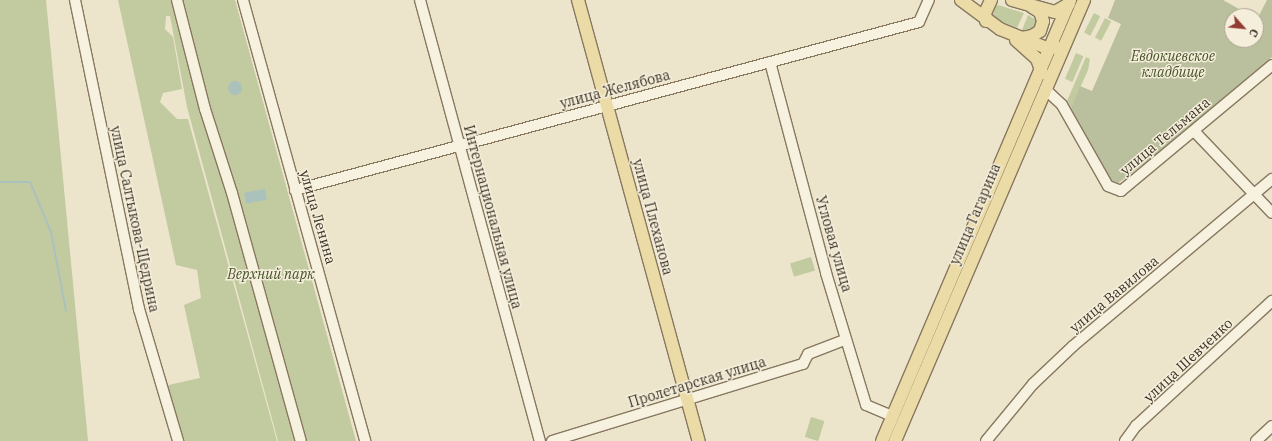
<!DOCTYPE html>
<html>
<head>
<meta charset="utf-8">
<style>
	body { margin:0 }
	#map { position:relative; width:1272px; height:441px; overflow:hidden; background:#ece5cc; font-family:"IBM Plex Serif",serif }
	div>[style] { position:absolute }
	.green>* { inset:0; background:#c2caa0; transform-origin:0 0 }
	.cemetery>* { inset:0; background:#bac09e }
	.water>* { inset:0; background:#abc1bc; transform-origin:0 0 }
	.round { border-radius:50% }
	.stream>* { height:2px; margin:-1px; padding:0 1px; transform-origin:1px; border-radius:1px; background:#abc1bc }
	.roads { filter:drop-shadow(1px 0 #887860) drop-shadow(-1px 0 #887860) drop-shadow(0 1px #887860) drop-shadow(0 -1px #887860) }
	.minor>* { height:10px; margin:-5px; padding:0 5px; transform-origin:5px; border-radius:5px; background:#f7f2df }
	.major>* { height:12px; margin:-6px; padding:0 6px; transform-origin:6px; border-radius:6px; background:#ebdba7 }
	span { translate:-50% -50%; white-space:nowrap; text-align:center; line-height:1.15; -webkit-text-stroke:3px #f4eedb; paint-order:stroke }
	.park-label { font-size:14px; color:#48552b; font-style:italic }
	.street-label { font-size:14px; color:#3a3023 }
	.north { position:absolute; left:1224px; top:8px; width:40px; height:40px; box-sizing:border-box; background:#f4eedb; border:1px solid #aaa291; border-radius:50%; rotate:117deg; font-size:11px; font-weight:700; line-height:16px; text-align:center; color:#3a3023 }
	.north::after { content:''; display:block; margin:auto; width:14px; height:18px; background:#933a34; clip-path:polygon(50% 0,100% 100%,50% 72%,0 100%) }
</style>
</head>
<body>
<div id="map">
	<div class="green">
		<div style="clip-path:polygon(0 0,46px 0,88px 441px,0 441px)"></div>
		<div style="clip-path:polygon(118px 0,235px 0,356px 441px,278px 441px,187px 107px,170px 16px,166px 16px,165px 29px,173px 37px,182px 89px,163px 93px,160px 102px,177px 119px,188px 119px,277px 441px,180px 441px,164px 386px,200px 378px,184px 305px,201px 298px,197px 270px,176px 265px)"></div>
		<div style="clip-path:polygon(998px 5px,1024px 13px,1017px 28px,997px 20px,993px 15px,994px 8px)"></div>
		<div style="left:1094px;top:13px;width:7px;height:22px;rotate:27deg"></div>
		<div style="clip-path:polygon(1028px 15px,1038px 21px,1039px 26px,1027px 33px,1022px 30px)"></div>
		<div style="left:1105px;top:18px;width:7px;height:22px;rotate:27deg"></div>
		<div style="left:1076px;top:53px;width:8px;height:28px;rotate:23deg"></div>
		<div style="clip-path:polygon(1086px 57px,1090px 59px,1088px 70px,1071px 108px,1067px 101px)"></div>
		<div style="left:811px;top:257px;width:14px;height:22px;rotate:73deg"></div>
		<div style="left:811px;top:417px;width:14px;height:21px;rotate:17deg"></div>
	</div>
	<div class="cemetery">
		<div style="clip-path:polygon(1115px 0,1223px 0,1248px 14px,1247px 16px,1232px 16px,1232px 40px,1256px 40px,1256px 21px,1267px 0,1272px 0,1272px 57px,1214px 111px,1117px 184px,1108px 185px,1071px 108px,1080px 86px,1092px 91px,1121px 24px,1108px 18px)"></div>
	</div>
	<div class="water">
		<div class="round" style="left:228px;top:81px;width:14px;height:14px"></div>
		<div style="left:265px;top:189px;width:11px;height:21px;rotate:80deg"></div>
	</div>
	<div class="stream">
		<div style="left:0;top:182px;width:30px"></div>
		<div style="left:30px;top:182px;width:54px;rotate:67.2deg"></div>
		<div style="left:51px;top:232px;width:80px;rotate:79.2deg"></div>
	</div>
	<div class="roads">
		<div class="minor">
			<div style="left:75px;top:0;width:316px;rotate:78.3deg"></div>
			<div style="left:139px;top:309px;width:138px;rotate:73.5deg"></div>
			<div style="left:177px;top:0;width:113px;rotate:75.6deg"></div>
			<div style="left:205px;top:109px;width:88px;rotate:72.2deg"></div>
			<div style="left:232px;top:193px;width:257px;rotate:74.5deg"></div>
			<div style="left:243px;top:0;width:458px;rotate:74.5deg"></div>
			<div style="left:420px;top:0;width:457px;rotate:74.8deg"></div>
			<div style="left:770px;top:62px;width:218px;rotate:75.1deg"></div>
			<div style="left:826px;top:273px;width:138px;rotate:73.1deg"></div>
			<div style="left:866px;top:405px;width:28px;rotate:23deg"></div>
			<div style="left:1045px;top:89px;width:23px;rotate:43deg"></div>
			<div style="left:1062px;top:105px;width:93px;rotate:60.4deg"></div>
			<div style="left:1108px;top:186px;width:14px;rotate:21deg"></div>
			<div style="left:1121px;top:191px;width:197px;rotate:-39.8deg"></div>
			<div style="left:1194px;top:131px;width:113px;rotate:46.4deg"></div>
			<div style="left:295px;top:190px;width:646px;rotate:-15.07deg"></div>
			<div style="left:919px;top:22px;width:24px;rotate:-66deg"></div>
			<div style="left:552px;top:441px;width:263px;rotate:-17.1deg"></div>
			<div style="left:803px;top:364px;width:11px;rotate:-63deg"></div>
			<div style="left:808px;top:354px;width:40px;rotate:-21deg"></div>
			<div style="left:986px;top:441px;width:74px;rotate:-50.5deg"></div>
			<div style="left:1033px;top:384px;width:55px;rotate:-43.5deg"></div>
			<div style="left:1073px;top:346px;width:260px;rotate:-40deg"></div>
			<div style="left:1125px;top:441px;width:19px;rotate:-54deg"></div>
			<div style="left:1136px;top:426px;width:185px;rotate:-42.6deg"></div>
			<div style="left:1256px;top:441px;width:22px;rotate:-43deg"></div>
		</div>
		<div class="major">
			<div style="left:578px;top:0;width:457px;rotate:74.7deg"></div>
			<div style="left:961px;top:0;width:49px;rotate:36.6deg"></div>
			<div style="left:1000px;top:29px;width:53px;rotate:22.2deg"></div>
			<div style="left:1049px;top:49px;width:7px;rotate:-16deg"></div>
			<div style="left:1012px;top:0;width:45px;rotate:15.6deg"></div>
			<div style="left:1055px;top:12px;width:16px;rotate:-30deg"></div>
			<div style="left:986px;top:21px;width:8px;rotate:-97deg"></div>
			<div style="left:985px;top:13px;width:14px;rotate:-65deg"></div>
			<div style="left:1022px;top:38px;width:10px;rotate:-11deg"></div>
			<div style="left:1032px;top:36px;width:9px;rotate:-32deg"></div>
			<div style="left:1040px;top:31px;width:10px;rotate:-73deg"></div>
			<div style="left:1043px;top:21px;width:9px;rotate:-108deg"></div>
			<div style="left:1040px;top:12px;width:9px;rotate:-148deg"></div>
			<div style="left:1016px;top:40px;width:28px;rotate:42deg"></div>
			<div style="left:1037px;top:59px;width:15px;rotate:70deg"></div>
			<div style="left:882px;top:441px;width:479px;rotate:-66.9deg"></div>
			<div style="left:895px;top:441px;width:480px;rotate:-66.8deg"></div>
		</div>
	</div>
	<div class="park-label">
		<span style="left:1173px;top:64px">Евдокиевское<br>кладбище</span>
		<span style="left:271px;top:274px">Верхний парк</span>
	</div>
	<div class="street-label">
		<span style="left:615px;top:89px;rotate:-15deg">улица Желябова</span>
		<span style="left:1165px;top:136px;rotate:-40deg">улица Тельмана</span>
		<span style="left:975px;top:214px;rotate:-67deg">улица Гагарина</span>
		<span style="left:318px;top:217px;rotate:74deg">улица Ленина</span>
		<span style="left:493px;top:217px;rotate:75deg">Интернациональная улица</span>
		<span style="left:653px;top:217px;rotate:75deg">улица Плеханова</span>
		<span style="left:135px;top:219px;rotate:78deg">улица Салтыкова-Щедрина</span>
		<span style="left:834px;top:244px;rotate:74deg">Угловая улица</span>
		<span style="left:1114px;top:294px;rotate:-40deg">улица Вавилова</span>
		<span style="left:1188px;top:360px;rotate:-43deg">улица Шевченко</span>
		<span style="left:697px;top:382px;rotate:-17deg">Пролетарская улица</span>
	</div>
	<div class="north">С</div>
</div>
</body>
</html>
